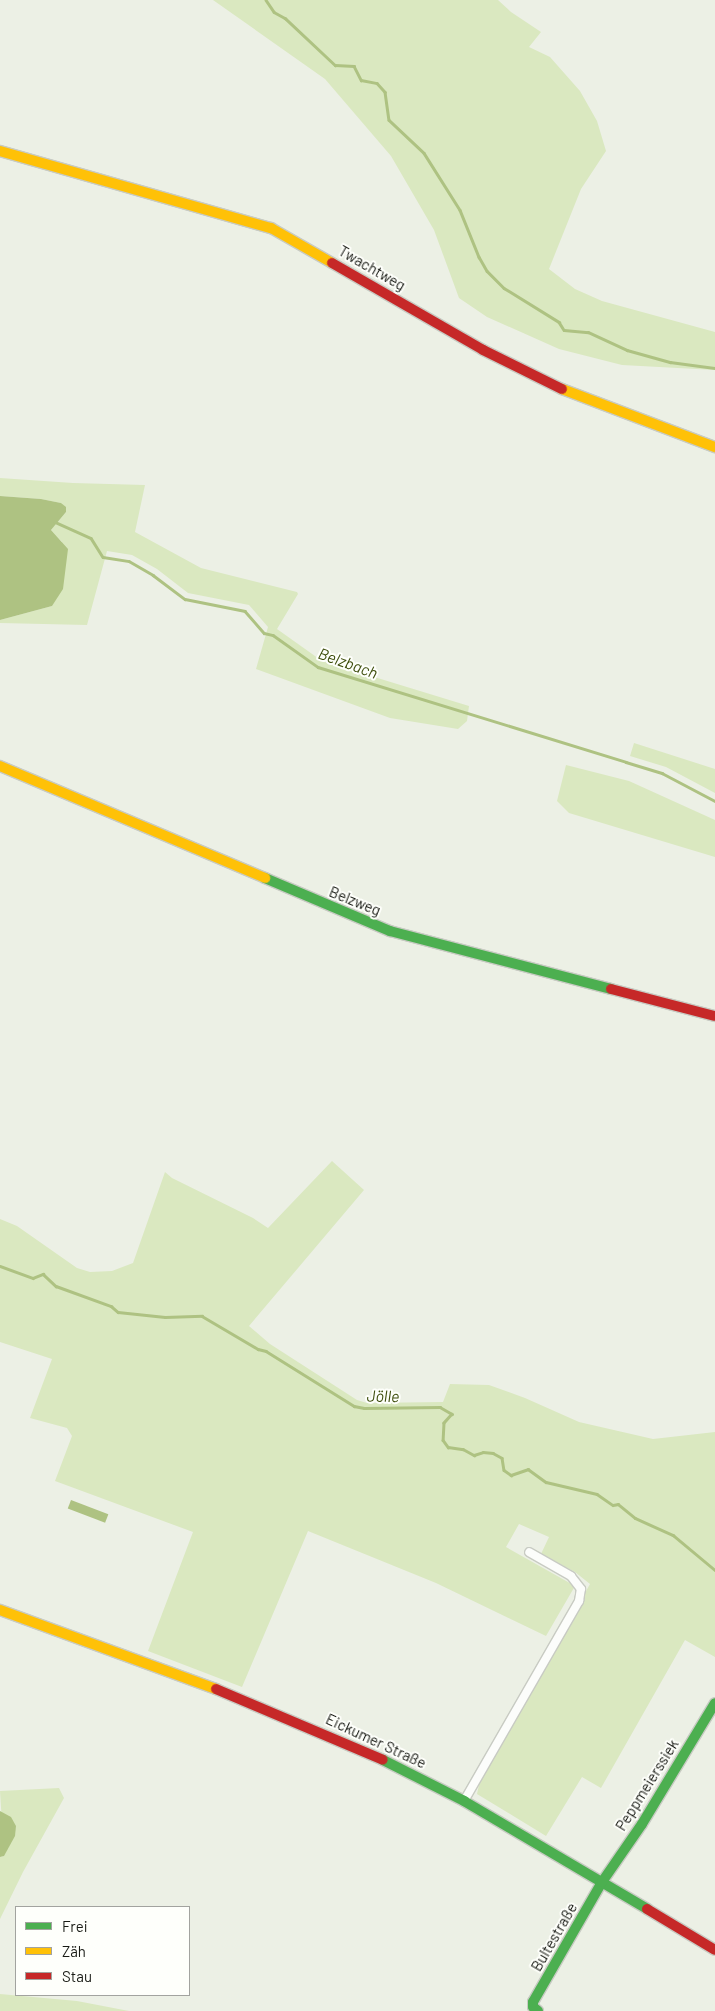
<!DOCTYPE html>
<html>
<head>
<meta charset="utf-8">
<style>
	body { margin:0 }
	#map { position:relative; width:715px; height:2011px; overflow:hidden; background:#ecf0e5; font-family:Barlow,sans-serif }
	div>[style] { position:absolute }
	.green>* { inset:0; background:#dae8c0 }
	.water>* { inset:0; background:#aec282; transform-origin:0 0 }
	.stream>* { height:2.5px; margin:-1.25px; padding:0 1.25px; transform-origin:1.25px; border-radius:1.25px; background:#aec282 }
	.roads { filter:drop-shadow(1px 0 #c8cbc3) drop-shadow(-1px 0 #c8cbc3) drop-shadow(0 1px #c8cbc3) drop-shadow(0 -1px #c8cbc3) }
	.street>* { height:8px; margin:-4px; padding:0 4px; transform-origin:4px; border-radius:4px; background:#fcfdfb }
	.fast>* { height:10px; margin:-5px; padding:0 5px; transform-origin:5px; border-radius:5px; background:#4caf50 }
	.slow>* { height:10px; margin:-5px; padding:0 5px; transform-origin:5px; border-radius:5px; background:#ffc107 }
	.jam>* { height:10px; margin:-5px; padding:0 5px; transform-origin:5px; border-radius:5px; background:#c62828 }
	span { translate:-50% -50%; white-space:nowrap; text-align:center; line-height:1.15; -webkit-text-stroke:4px #fefffb; paint-order:stroke }
	.street-label { font-size:15px; color:#181a14 }
	.water-label { font-size:16px; color:#3e4e0d; font-style:italic }
	.legend { position:absolute; left:15px; top:1906px; width:175px; height:90px; box-sizing:border-box; background:#fefffb; border:1px solid #a2a39f; margin:0; padding:6px 9px; list-style:none; font-size:15px; color:#181a14 }
	.legend li { display:flex; align-items:center; gap:10px; height:25px }
	.legend b { width:25px; border:1px solid #a2a39f }
</style>
</head>
<body>
<div id="map">
	<div class="green">
		<div style="clip-path:polygon(213px 0,498px 0,511px 12px,541px 32px,529px 47px,550px 57px,580px 91px,597px 121px,606px 151px,581px 189px,549px 269px,575px 289px,602px 301px,715px 332px,715px 370px,622px 365px,559px 349px,487px 317px,459px 298px,434px 230px,391px 156px,325px 79px)"></div>
		<div style="clip-path:polygon(0 478px,73px 483px,145px 485px,135px 532px,201px 568px,297px 592px,298px 594px,277px 629px,322px 661px,469px 706px,467px 721px,458px 729px,390px 718px,256px 669px,268px 627px,249px 605px,188px 593px,157px 569px,132px 555px,107px 551px,87px 625px,0 623px,0 620px,52px 606px,62px 542px,51px 530px,66px 512px,61px 503px,41px 499px,0 496px)"></div>
		<div style="clip-path:polygon(634px 743px,715px 769px,715px 793px,666px 767px,630px 756px)"></div>
		<div style="clip-path:polygon(566px 765px,629px 781px,715px 820px,715px 857px,569px 813px,557px 801px)"></div>
		<div style="clip-path:polygon(332px 1161px,364px 1190px,249px 1326px,270px 1344px,357px 1400px,367px 1403px,443px 1402px,450px 1384px,489px 1385px,525px 1398px,579px 1422px,653px 1439px,715px 1432px,715px 1657px,685px 1640px,601px 1788px,582px 1777px,546px 1836px,477px 1794px,480px 1780px,590px 1584px,575px 1572px,541px 1554px,549px 1537px,519px 1524px,506px 1547px,575px 1586px,546px 1636px,436px 1583px,308px 1531px,242px 1687px,148px 1651px,193px 1532px,55px 1481px,72px 1436px,67px 1428px,30px 1418px,52px 1359px,0 1342px,0 1219px,17px 1226px,77px 1268px,90px 1272px,112px 1271px,133px 1263px,165px 1172px,172px 1178px,253px 1218px,268px 1228px)"></div>
		<div style="clip-path:polygon(59px 1788px,64px 1798px,23px 1872px,0 1919px,0 1857px,4px 1856px,0 1791px)"></div>
		<div style="clip-path:polygon(0 1994px,77px 2001px,129px 2011px,0 2011px)"></div>
	</div>
	<div class="water">
		<div style="clip-path:polygon(0 496px,41px 499px,61px 503px,66px 507px,66px 512px,51px 530px,68px 549px,63px 589px,52px 606px,0 620px)"></div>
		<div style="left:71px;top:1500px;width:40px;height:9px;rotate:21deg"></div>
		<div style="clip-path:polygon(0 1811px,11px 1817px,16px 1826px,15px 1836px,4px 1856px,0 1857px)"></div>
	</div>
	<div class="stream">
		<div style="left:266px;top:0;width:14px;rotate:56deg"></div>
		<div style="left:274px;top:12px;width:13px;rotate:29deg"></div>
		<div style="left:285px;top:18px;width:69px;rotate:43.2deg"></div>
		<div style="left:335px;top:65px;width:19px;rotate:3deg"></div>
		<div style="left:354px;top:66px;width:16px;rotate:63deg"></div>
		<div style="left:361px;top:80px;width:16px;rotate:11deg"></div>
		<div style="left:377px;top:83px;width:12px;rotate:48deg"></div>
		<div style="left:385px;top:92px;width:28px;rotate:82deg"></div>
		<div style="left:389px;top:120px;width:48px;rotate:43.3deg"></div>
		<div style="left:424px;top:153px;width:67px;rotate:57.7deg"></div>
		<div style="left:460px;top:210px;width:51px;rotate:68deg"></div>
		<div style="left:479px;top:257px;width:16px;rotate:60deg"></div>
		<div style="left:487px;top:271px;width:24px;rotate:45deg"></div>
		<div style="left:504px;top:288px;width:65px;rotate:31.7deg"></div>
		<div style="left:559px;top:322px;width:9px;rotate:58deg"></div>
		<div style="left:564px;top:330px;width:24px;rotate:5deg"></div>
		<div style="left:588px;top:332px;width:43px;rotate:24.8deg"></div>
		<div style="left:627px;top:350px;width:45px;rotate:15.6deg"></div>
		<div style="left:670px;top:362px;width:45px;rotate:7.6deg"></div>
		<div style="left:55px;top:522px;width:39px;rotate:24deg"></div>
		<div style="left:91px;top:538px;width:22px;rotate:58deg"></div>
		<div style="left:103px;top:557px;width:26px;rotate:9deg"></div>
		<div style="left:129px;top:561px;width:28px;rotate:30deg"></div>
		<div style="left:153px;top:575px;width:40px;rotate:37deg"></div>
		<div style="left:185px;top:599px;width:61px;rotate:11.3deg"></div>
		<div style="left:245px;top:611px;width:29px;rotate:49deg"></div>
		<div style="left:264px;top:633px;width:9px;rotate:13deg"></div>
		<div style="left:273px;top:635px;width:55px;rotate:35.4deg"></div>
		<div style="left:318px;top:667px;width:322px;rotate:17.1deg"></div>
		<div style="left:626px;top:762px;width:38px;rotate:17deg"></div>
		<div style="left:662px;top:773px;width:60px;rotate:27.8deg"></div>
		<div style="left:0;top:1266px;width:35px;rotate:20deg"></div>
		<div style="left:33px;top:1278px;width:11px;rotate:-22deg"></div>
		<div style="left:43px;top:1274px;width:18px;rotate:43deg"></div>
		<div style="left:56px;top:1286px;width:59px;rotate:20deg"></div>
		<div style="left:111px;top:1306px;width:9px;rotate:41deg"></div>
		<div style="left:118px;top:1312px;width:47px;rotate:6.1deg"></div>
		<div style="left:165px;top:1317px;width:37px;rotate:-2deg"></div>
		<div style="left:202px;top:1316px;width:65px;rotate:30.5deg"></div>
		<div style="left:258px;top:1349px;width:8px;rotate:14deg"></div>
		<div style="left:266px;top:1351px;width:104px;rotate:32deg"></div>
		<div style="left:354px;top:1406px;width:10px;rotate:11deg"></div>
		<div style="left:364px;top:1408px;width:76px;rotate:-0.8deg"></div>
		<div style="left:440px;top:1407px;width:14px;rotate:30deg"></div>
		<div style="left:452px;top:1414px;width:12px;rotate:132deg"></div>
		<div style="left:444px;top:1423px;width:17px;rotate:93deg"></div>
		<div style="left:443px;top:1440px;width:9px;rotate:54deg"></div>
		<div style="left:448px;top:1447px;width:15px;rotate:8deg"></div>
		<div style="left:463px;top:1449px;width:13px;rotate:29deg"></div>
		<div style="left:474px;top:1455px;width:9px;rotate:-18deg"></div>
		<div style="left:483px;top:1452px;width:10px;rotate:6deg"></div>
		<div style="left:493px;top:1453px;width:10px;rotate:29deg"></div>
		<div style="left:502px;top:1458px;width:12px;rotate:81deg"></div>
		<div style="left:504px;top:1470px;width:9px;rotate:36deg"></div>
		<div style="left:511px;top:1475px;width:18px;rotate:-19deg"></div>
		<div style="left:528px;top:1469px;width:22px;rotate:36deg"></div>
		<div style="left:546px;top:1482px;width:52px;rotate:13.2deg"></div>
		<div style="left:597px;top:1494px;width:19px;rotate:35deg"></div>
		<div style="left:613px;top:1505px;width:5px;rotate:-11deg"></div>
		<div style="left:618px;top:1504px;width:22px;rotate:39deg"></div>
		<div style="left:635px;top:1518px;width:42px;rotate:24.1deg"></div>
		<div style="left:673px;top:1535px;width:55px;rotate:39.8deg"></div>
	</div>
	<div class="roads">
		<div class="street">
			<div style="left:464px;top:1801px;width:231px;rotate:-60.1deg"></div>
			<div style="left:579px;top:1601px;width:12px;rotate:-81deg"></div>
			<div style="left:581px;top:1589px;width:16px;rotate:-128deg"></div>
			<div style="left:571px;top:1576px;width:48px;rotate:-150.3deg"></div>
		</div>
		<div class="fast">
			<div style="left:265px;top:878px;width:136px;rotate:23deg"></div>
			<div style="left:390px;top:931px;width:228px;rotate:14.7deg"></div>
			<div style="left:383px;top:1760px;width:91px;rotate:26.8deg"></div>
			<div style="left:464px;top:1801px;width:212px;rotate:30.5deg"></div>
			<div style="left:538px;top:2011px;width:6px;rotate:-141deg"></div>
			<div style="left:533px;top:2007px;width:5px;rotate:-90deg"></div>
			<div style="left:533px;top:2002px;width:138px;rotate:-60.1deg"></div>
			<div style="left:602px;top:1882px;width:70px;rotate:-55.4deg"></div>
			<div style="left:642px;top:1824px;width:141px;rotate:-58.9deg"></div>
		</div>
		<div class="slow">
			<div style="left:0;top:151px;width:282px;rotate:15.9deg"></div>
			<div style="left:271px;top:228px;width:70px;rotate:29.8deg"></div>
			<div style="left:562px;top:389px;width:164px;rotate:20.8deg"></div>
			<div style="left:0;top:766px;width:288px;rotate:22.9deg"></div>
			<div style="left:0;top:1610px;width:230px;rotate:20.1deg"></div>
		</div>
		<div class="jam">
			<div style="left:332px;top:263px;width:174px;rotate:29.9deg"></div>
			<div style="left:483px;top:350px;width:88px;rotate:26.3deg"></div>
			<div style="left:611px;top:989px;width:107px;rotate:14.6deg"></div>
			<div style="left:216px;top:1689px;width:181px;rotate:23deg"></div>
			<div style="left:647px;top:1909px;width:79px;rotate:31.1deg"></div>
		</div>
	</div>
	<div class="street-label">
		<span style="left:372px;top:268px;rotate:30deg">Twachtweg</span>
		<span style="left:355px;top:901px;rotate:22deg">Belzweg</span>
		<span style="left:376px;top:1741px;rotate:25deg">Eickumer Straße</span>
		<span style="left:647px;top:1785px;rotate:-58deg">Peppmeierssiek</span>
		<span style="left:554px;top:1937px;rotate:-60deg">Bultestraße</span>
	</div>
	<div class="water-label">
		<span style="left:348px;top:663px;rotate:20deg">Belzbach</span>
		<span style="left:383px;top:1396px;rotate:1deg">Jölle</span>
	</div>
	<ul class="legend">
	<li><b style="height:6px;background:#4caf50"></b>Frei</li>
	<li><b style="height:6px;background:#ffc107"></b>Zäh</li>
	<li><b style="height:6px;background:#c62828"></b>Stau</li>
	</ul>
</div>
</body>
</html>
